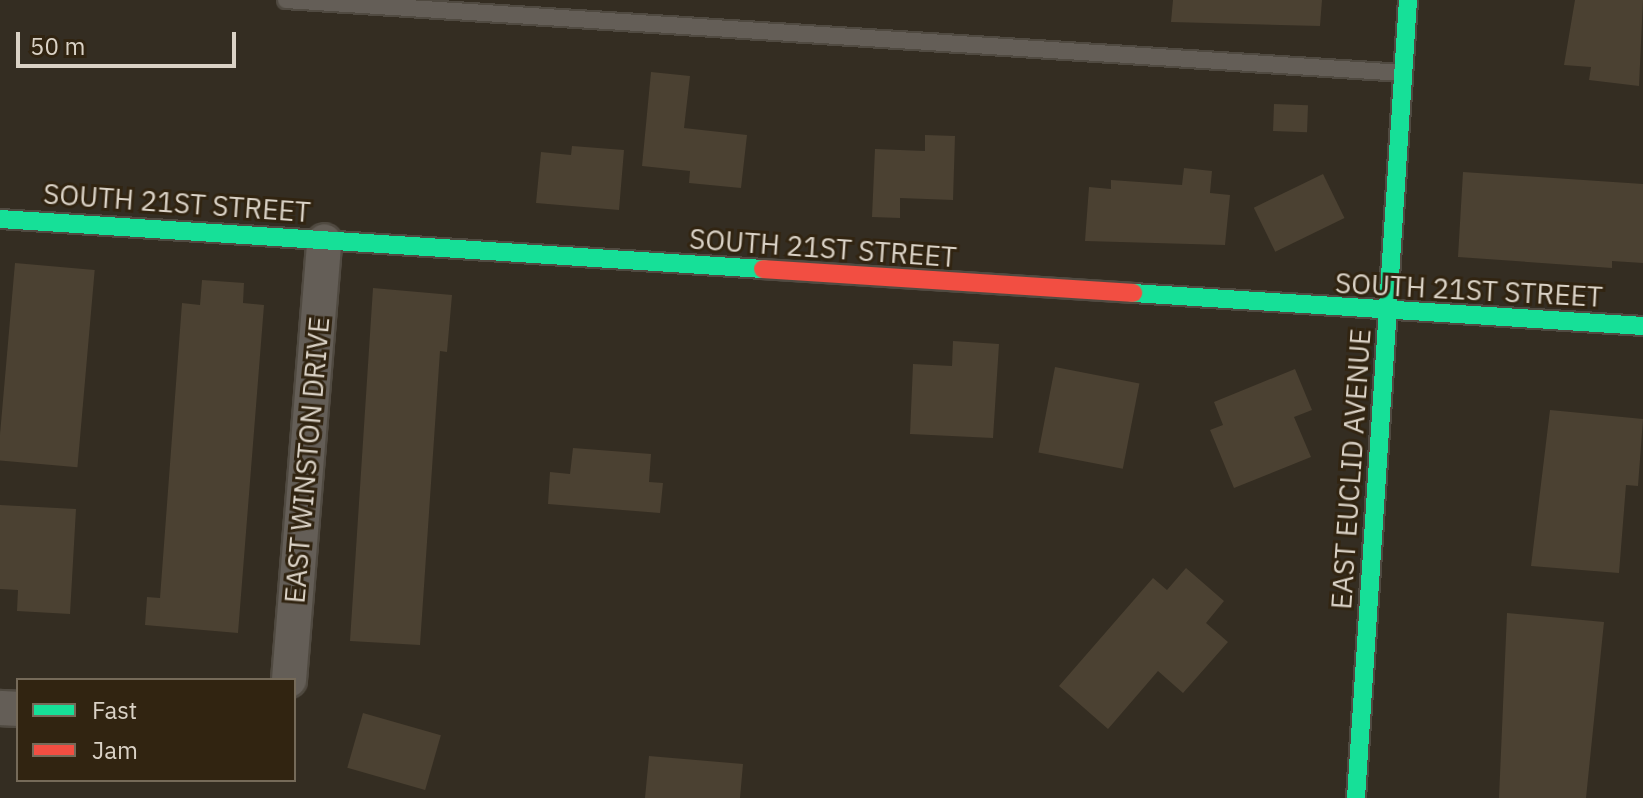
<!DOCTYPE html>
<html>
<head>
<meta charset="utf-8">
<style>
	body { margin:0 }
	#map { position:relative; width:1643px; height:798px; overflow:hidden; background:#342d22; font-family:"IBM Plex Sans",sans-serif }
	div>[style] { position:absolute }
	.building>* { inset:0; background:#4b4132; transform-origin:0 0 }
	.roads { filter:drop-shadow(2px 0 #504a41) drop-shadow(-2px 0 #504a41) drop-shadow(0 2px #504a41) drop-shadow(0 -2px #504a41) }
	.lane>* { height:16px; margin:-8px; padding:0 8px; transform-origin:8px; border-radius:8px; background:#645e57 }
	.street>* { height:34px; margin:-17px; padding:0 17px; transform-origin:17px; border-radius:17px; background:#645e57 }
	.fast>* { height:18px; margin:-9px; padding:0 9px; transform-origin:9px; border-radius:9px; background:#16e098 }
	.jam>* { height:18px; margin:-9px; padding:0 9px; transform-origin:9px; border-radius:9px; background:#f24e42 }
	span { translate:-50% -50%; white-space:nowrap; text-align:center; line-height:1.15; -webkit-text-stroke:6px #312411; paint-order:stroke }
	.street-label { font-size:28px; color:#dad2c6 }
	.legend { position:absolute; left:16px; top:678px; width:280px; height:104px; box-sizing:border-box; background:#312411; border:2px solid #756a59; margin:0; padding:10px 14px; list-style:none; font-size:24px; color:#dad2c6 }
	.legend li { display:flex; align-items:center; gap:16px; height:40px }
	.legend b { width:40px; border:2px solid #756a59 }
	.scale { position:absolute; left:16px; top:32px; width:220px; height:36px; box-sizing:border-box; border:4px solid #dad2c6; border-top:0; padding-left:10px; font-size:24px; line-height:28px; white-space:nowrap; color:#dad2c6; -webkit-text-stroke:6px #312411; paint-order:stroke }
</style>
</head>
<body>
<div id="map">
	<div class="building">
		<div style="clip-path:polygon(1173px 0,1322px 0,1320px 26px,1171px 22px)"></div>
		<div style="clip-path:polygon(1575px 0,1643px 0,1639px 86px,1589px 80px,1591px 67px,1564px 65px)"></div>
		<div style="clip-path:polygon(651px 72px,690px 76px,684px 128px,747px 135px,741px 188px,689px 183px,690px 171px,642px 166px)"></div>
		<div style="left:1274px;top:104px;width:34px;height:27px;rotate:2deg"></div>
		<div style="clip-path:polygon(925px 135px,955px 136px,953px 200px,900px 198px,900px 218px,872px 217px,875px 149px,925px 151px)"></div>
		<div style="clip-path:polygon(572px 146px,624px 150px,619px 210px,536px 203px,541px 152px,571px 155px)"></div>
		<div style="clip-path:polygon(1184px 168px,1212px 171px,1210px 193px,1230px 195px,1225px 245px,1085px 241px,1089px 187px,1111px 189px,1111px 180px,1182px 185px)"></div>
		<div style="clip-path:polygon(1463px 172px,1643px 184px,1643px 263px,1612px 261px,1612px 268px,1458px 257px)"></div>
		<div style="left:1323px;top:174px;width:49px;height:77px;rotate:64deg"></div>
		<div style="left:15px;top:263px;width:80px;height:198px;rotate:5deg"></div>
		<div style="clip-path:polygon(202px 280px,244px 283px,243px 303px,264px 305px,238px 633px,145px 625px,147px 597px,160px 598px,182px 303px,200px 305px)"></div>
		<div style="clip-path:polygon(373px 288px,452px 295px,447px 352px,440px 351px,420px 645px,350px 641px)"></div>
		<div style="clip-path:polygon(953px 341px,999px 344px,993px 438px,910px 434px,913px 364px,952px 366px)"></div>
		<div style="left:1055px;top:367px;width:86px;height:87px;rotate:11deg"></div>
		<div style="clip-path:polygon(1295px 369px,1312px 410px,1294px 417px,1311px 457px,1234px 488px,1210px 430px,1223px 425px,1214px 402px)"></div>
		<div style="clip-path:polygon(1550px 410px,1643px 419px,1638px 486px,1626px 485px,1619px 573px,1531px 566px)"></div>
		<div style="clip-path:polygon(573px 448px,651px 454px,649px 482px,663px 483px,660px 513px,548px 504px,550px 472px,570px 474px)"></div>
		<div style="clip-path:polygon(0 505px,76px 509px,70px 614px,17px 611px,18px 590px,0 589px)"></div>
		<div style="clip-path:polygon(1186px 568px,1224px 601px,1206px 623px,1228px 642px,1183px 693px,1158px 671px,1108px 729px,1059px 686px,1153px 578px,1167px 590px)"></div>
		<div style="clip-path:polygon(1507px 613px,1604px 622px,1586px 798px,1499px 798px)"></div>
		<div style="left:363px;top:713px;width:81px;height:57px;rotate:16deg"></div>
		<div style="clip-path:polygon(649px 756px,743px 764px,740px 798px,645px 798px)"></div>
	</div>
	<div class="roads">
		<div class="lane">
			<div style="left:286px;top:0;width:1118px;rotate:3.74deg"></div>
		</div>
		<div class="street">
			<div style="left:289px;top:680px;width:440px;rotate:-85.4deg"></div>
			<div style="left:0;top:708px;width:18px;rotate:3deg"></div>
		</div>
		<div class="fast">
			<div style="left:0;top:219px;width:765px;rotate:3.75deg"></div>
			<div style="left:1133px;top:293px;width:511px;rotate:3.7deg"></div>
			<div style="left:1356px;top:798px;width:800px;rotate:-86.27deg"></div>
		</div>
		<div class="jam">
			<div style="left:763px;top:269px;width:371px;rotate:3.7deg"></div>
		</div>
	</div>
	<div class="street-label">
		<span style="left:177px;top:203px;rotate:4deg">SOUTH 21ST STREET</span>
		<span style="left:823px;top:248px;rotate:4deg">SOUTH 21ST STREET</span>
		<span style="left:1469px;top:290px;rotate:3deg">SOUTH 21ST STREET</span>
		<span style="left:307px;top:460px;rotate:-85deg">EAST WINSTON DRIVE</span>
		<span style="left:1351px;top:469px;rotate:-86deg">EAST EUCLID AVENUE</span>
	</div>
	<ul class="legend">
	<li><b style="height:10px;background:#16e098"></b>Fast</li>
	<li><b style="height:10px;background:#f24e42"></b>Jam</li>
	</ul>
	<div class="scale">50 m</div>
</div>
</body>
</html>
